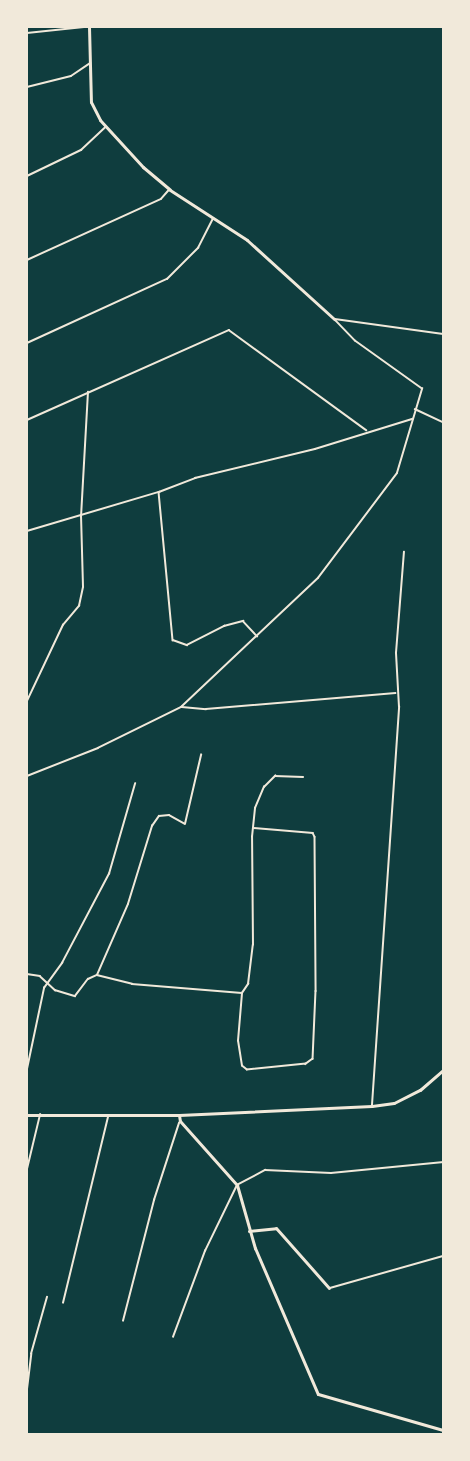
<!DOCTYPE html>
<html>
<head>
<meta charset="utf-8">
<style>
	body { margin:0 }
	#map { position:relative; width:470px; height:1461px; overflow:hidden; background:#0f3d3e; font-family:Roboto,sans-serif }
	div>[style] { position:absolute }
	.service>* { height:1.5px; margin:-0.75px; padding:0 0.75px; transform-origin:0.75px; border-radius:0.75px; background:#f1e9da }
	.minor>* { height:3px; margin:-1.5px; padding:0 1.5px; transform-origin:1.5px; border-radius:1.5px; background:#f1e9da }
	span { translate:-50% -50%; white-space:nowrap; text-align:center; line-height:1.15; -webkit-text-stroke:4.5px #f1e9da; paint-order:stroke }
	.frame { position:absolute; inset:0; border:28px solid #f1e9da; pointer-events:none }
</style>
</head>
<body>
<div id="map">
	<div class="service">
		<div style="left:27px;top:33px;width:57px;rotate:-6deg"></div>
		<div style="left:27px;top:87px;width:45px;rotate:-14deg"></div>
		<div style="left:71px;top:76px;width:23px;rotate:-34deg"></div>
		<div style="left:27px;top:176px;width:60px;rotate:-25.7deg"></div>
		<div style="left:81px;top:150px;width:33px;rotate:-43deg"></div>
		<div style="left:27px;top:260px;width:147px;rotate:-24.5deg"></div>
		<div style="left:161px;top:199px;width:11px;rotate:-49deg"></div>
		<div style="left:335px;top:319px;width:109px;rotate:7.9deg"></div>
		<div style="left:27px;top:343px;width:154px;rotate:-24.6deg"></div>
		<div style="left:167px;top:279px;width:44px;rotate:-45deg"></div>
		<div style="left:198px;top:248px;width:33px;rotate:-63deg"></div>
		<div style="left:415px;top:409px;width:31px;rotate:25deg"></div>
		<div style="left:27px;top:420px;width:221px;rotate:-24deg"></div>
		<div style="left:229px;top:330px;width:170px;rotate:36.1deg"></div>
		<div style="left:159px;top:492px;width:149px;rotate:84.6deg"></div>
		<div style="left:173px;top:640px;width:15px;rotate:20deg"></div>
		<div style="left:187px;top:645px;width:42px;rotate:-27.2deg"></div>
		<div style="left:224px;top:626px;width:20px;rotate:-15deg"></div>
		<div style="left:243px;top:621px;width:21px;rotate:47deg"></div>
		<div style="left:27px;top:531px;width:138px;rotate:-16.5deg"></div>
		<div style="left:159px;top:492px;width:39px;rotate:-21deg"></div>
		<div style="left:195px;top:478px;width:123px;rotate:-13.6deg"></div>
		<div style="left:315px;top:449px;width:102px;rotate:-17.2deg"></div>
		<div style="left:27px;top:701px;width:84px;rotate:-64.7deg"></div>
		<div style="left:63px;top:625px;width:25px;rotate:-50deg"></div>
		<div style="left:79px;top:606px;width:19px;rotate:-78deg"></div>
		<div style="left:83px;top:587px;width:70px;rotate:-91.6deg"></div>
		<div style="left:81px;top:517px;width:125px;rotate:-86.8deg"></div>
		<div style="left:182px;top:707px;width:24px;rotate:5deg"></div>
		<div style="left:206px;top:709px;width:190px;rotate:-4.8deg"></div>
		<div style="left:27px;top:776px;width:76px;rotate:-21.5deg"></div>
		<div style="left:98px;top:748px;width:93px;rotate:-26.3deg"></div>
		<div style="left:181px;top:707px;width:188px;rotate:-43.3deg"></div>
		<div style="left:318px;top:578px;width:131px;rotate:-53deg"></div>
		<div style="left:397px;top:473px;width:88px;rotate:-73.4deg"></div>
		<div style="left:422px;top:389px;width:82px;rotate:-144.4deg"></div>
		<div style="left:355px;top:341px;width:29px;rotate:-134deg"></div>
		<div style="left:254px;top:828px;width:59px;rotate:4.8deg"></div>
		<div style="left:313px;top:833px;width:4px;rotate:63deg"></div>
		<div style="left:315px;top:837px;width:154px;rotate:89.6deg"></div>
		<div style="left:316px;top:991px;width:68px;rotate:92.5deg"></div>
		<div style="left:313px;top:1059px;width:9px;rotate:144deg"></div>
		<div style="left:306px;top:1064px;width:59px;rotate:174.2deg"></div>
		<div style="left:247px;top:1070px;width:6px;rotate:-141deg"></div>
		<div style="left:242px;top:1066px;width:25px;rotate:-99deg"></div>
		<div style="left:238px;top:1041px;width:48px;rotate:-85.2deg"></div>
		<div style="left:242px;top:993px;width:11px;rotate:-56deg"></div>
		<div style="left:248px;top:984px;width:39px;rotate:-83deg"></div>
		<div style="left:253px;top:945px;width:108px;rotate:-90.5deg"></div>
		<div style="left:252px;top:837px;width:29px;rotate:-84deg"></div>
		<div style="left:255px;top:808px;width:23px;rotate:-67deg"></div>
		<div style="left:264px;top:787px;width:16px;rotate:-45deg"></div>
		<div style="left:275px;top:776px;width:28px;rotate:2deg"></div>
		<div style="left:27px;top:974px;width:13px;rotate:9deg"></div>
		<div style="left:40px;top:976px;width:21px;rotate:43deg"></div>
		<div style="left:55px;top:990px;width:21px;rotate:17deg"></div>
		<div style="left:75px;top:996px;width:21px;rotate:-53deg"></div>
		<div style="left:88px;top:979px;width:10px;rotate:-24deg"></div>
		<div style="left:97px;top:975px;width:36px;rotate:14deg"></div>
		<div style="left:132px;top:984px;width:110px;rotate:4.7deg"></div>
		<div style="left:97px;top:975px;width:77px;rotate:-66.4deg"></div>
		<div style="left:128px;top:904px;width:82px;rotate:-72.9deg"></div>
		<div style="left:152px;top:826px;width:12px;rotate:-55deg"></div>
		<div style="left:159px;top:816px;width:10px;rotate:-6deg"></div>
		<div style="left:169px;top:815px;width:18px;rotate:29deg"></div>
		<div style="left:185px;top:824px;width:71px;rotate:-76.9deg"></div>
		<div style="left:27px;top:1069px;width:83px;rotate:-78.1deg"></div>
		<div style="left:44px;top:988px;width:31px;rotate:-54deg"></div>
		<div style="left:62px;top:963px;width:101px;rotate:-62.2deg"></div>
		<div style="left:109px;top:874px;width:94px;rotate:-73.9deg"></div>
		<div style="left:372px;top:1105px;width:399px;rotate:-86.1deg"></div>
		<div style="left:399px;top:707px;width:54px;rotate:-93.2deg"></div>
		<div style="left:396px;top:653px;width:101px;rotate:-85.5deg"></div>
		<div style="left:27px;top:1169px;width:56px;rotate:-76.5deg"></div>
		<div style="left:330px;top:1288px;width:117px;rotate:-15.8deg"></div>
		<div style="left:63px;top:1303px;width:191px;rotate:-76.4deg"></div>
		<div style="left:123px;top:1321px;width:125px;rotate:-75.6deg"></div>
		<div style="left:154px;top:1200px;width:81px;rotate:-72deg"></div>
		<div style="left:173px;top:1337px;width:92px;rotate:-69.6deg"></div>
		<div style="left:205px;top:1251px;width:73px;rotate:-64.1deg"></div>
		<div style="left:237px;top:1185px;width:32px;rotate:-28deg"></div>
		<div style="left:265px;top:1170px;width:66px;rotate:2.6deg"></div>
		<div style="left:331px;top:1173px;width:113px;rotate:-5.6deg"></div>
		<div style="left:27px;top:1389px;width:35px;rotate:-83deg"></div>
		<div style="left:31px;top:1354px;width:59px;rotate:-74.3deg"></div>
	</div>
	<div class="minor">
		<div style="left:89px;top:27px;width:75px;rotate:88.5deg"></div>
		<div style="left:91px;top:102px;width:20px;rotate:63deg"></div>
		<div style="left:100px;top:120px;width:64px;rotate:47.5deg"></div>
		<div style="left:143px;top:167px;width:35px;rotate:40deg"></div>
		<div style="left:170px;top:190px;width:92px;rotate:33deg"></div>
		<div style="left:247px;top:240px;width:118px;rotate:42.2deg"></div>
		<div style="left:27px;top:1115px;width:152px"></div>
		<div style="left:179px;top:1115px;width:193px;rotate:-2.7deg"></div>
		<div style="left:372px;top:1106px;width:22px;rotate:-8deg"></div>
		<div style="left:394px;top:1103px;width:29px;rotate:-27deg"></div>
		<div style="left:420px;top:1090px;width:30px;rotate:-41deg"></div>
		<div style="left:179px;top:1115px;width:6px;rotate:81deg"></div>
		<div style="left:180px;top:1121px;width:86px;rotate:48.3deg"></div>
		<div style="left:237px;top:1185px;width:66px;rotate:74.1deg"></div>
		<div style="left:255px;top:1248px;width:159px;rotate:66.7deg"></div>
		<div style="left:318px;top:1394px;width:130px;rotate:16.1deg"></div>
		<div style="left:249px;top:1231px;width:27px;rotate:-6deg"></div>
		<div style="left:276px;top:1228px;width:80px;rotate:48.5deg"></div>
	</div>
	<div class="frame"></div>
</div>
</body>
</html>
